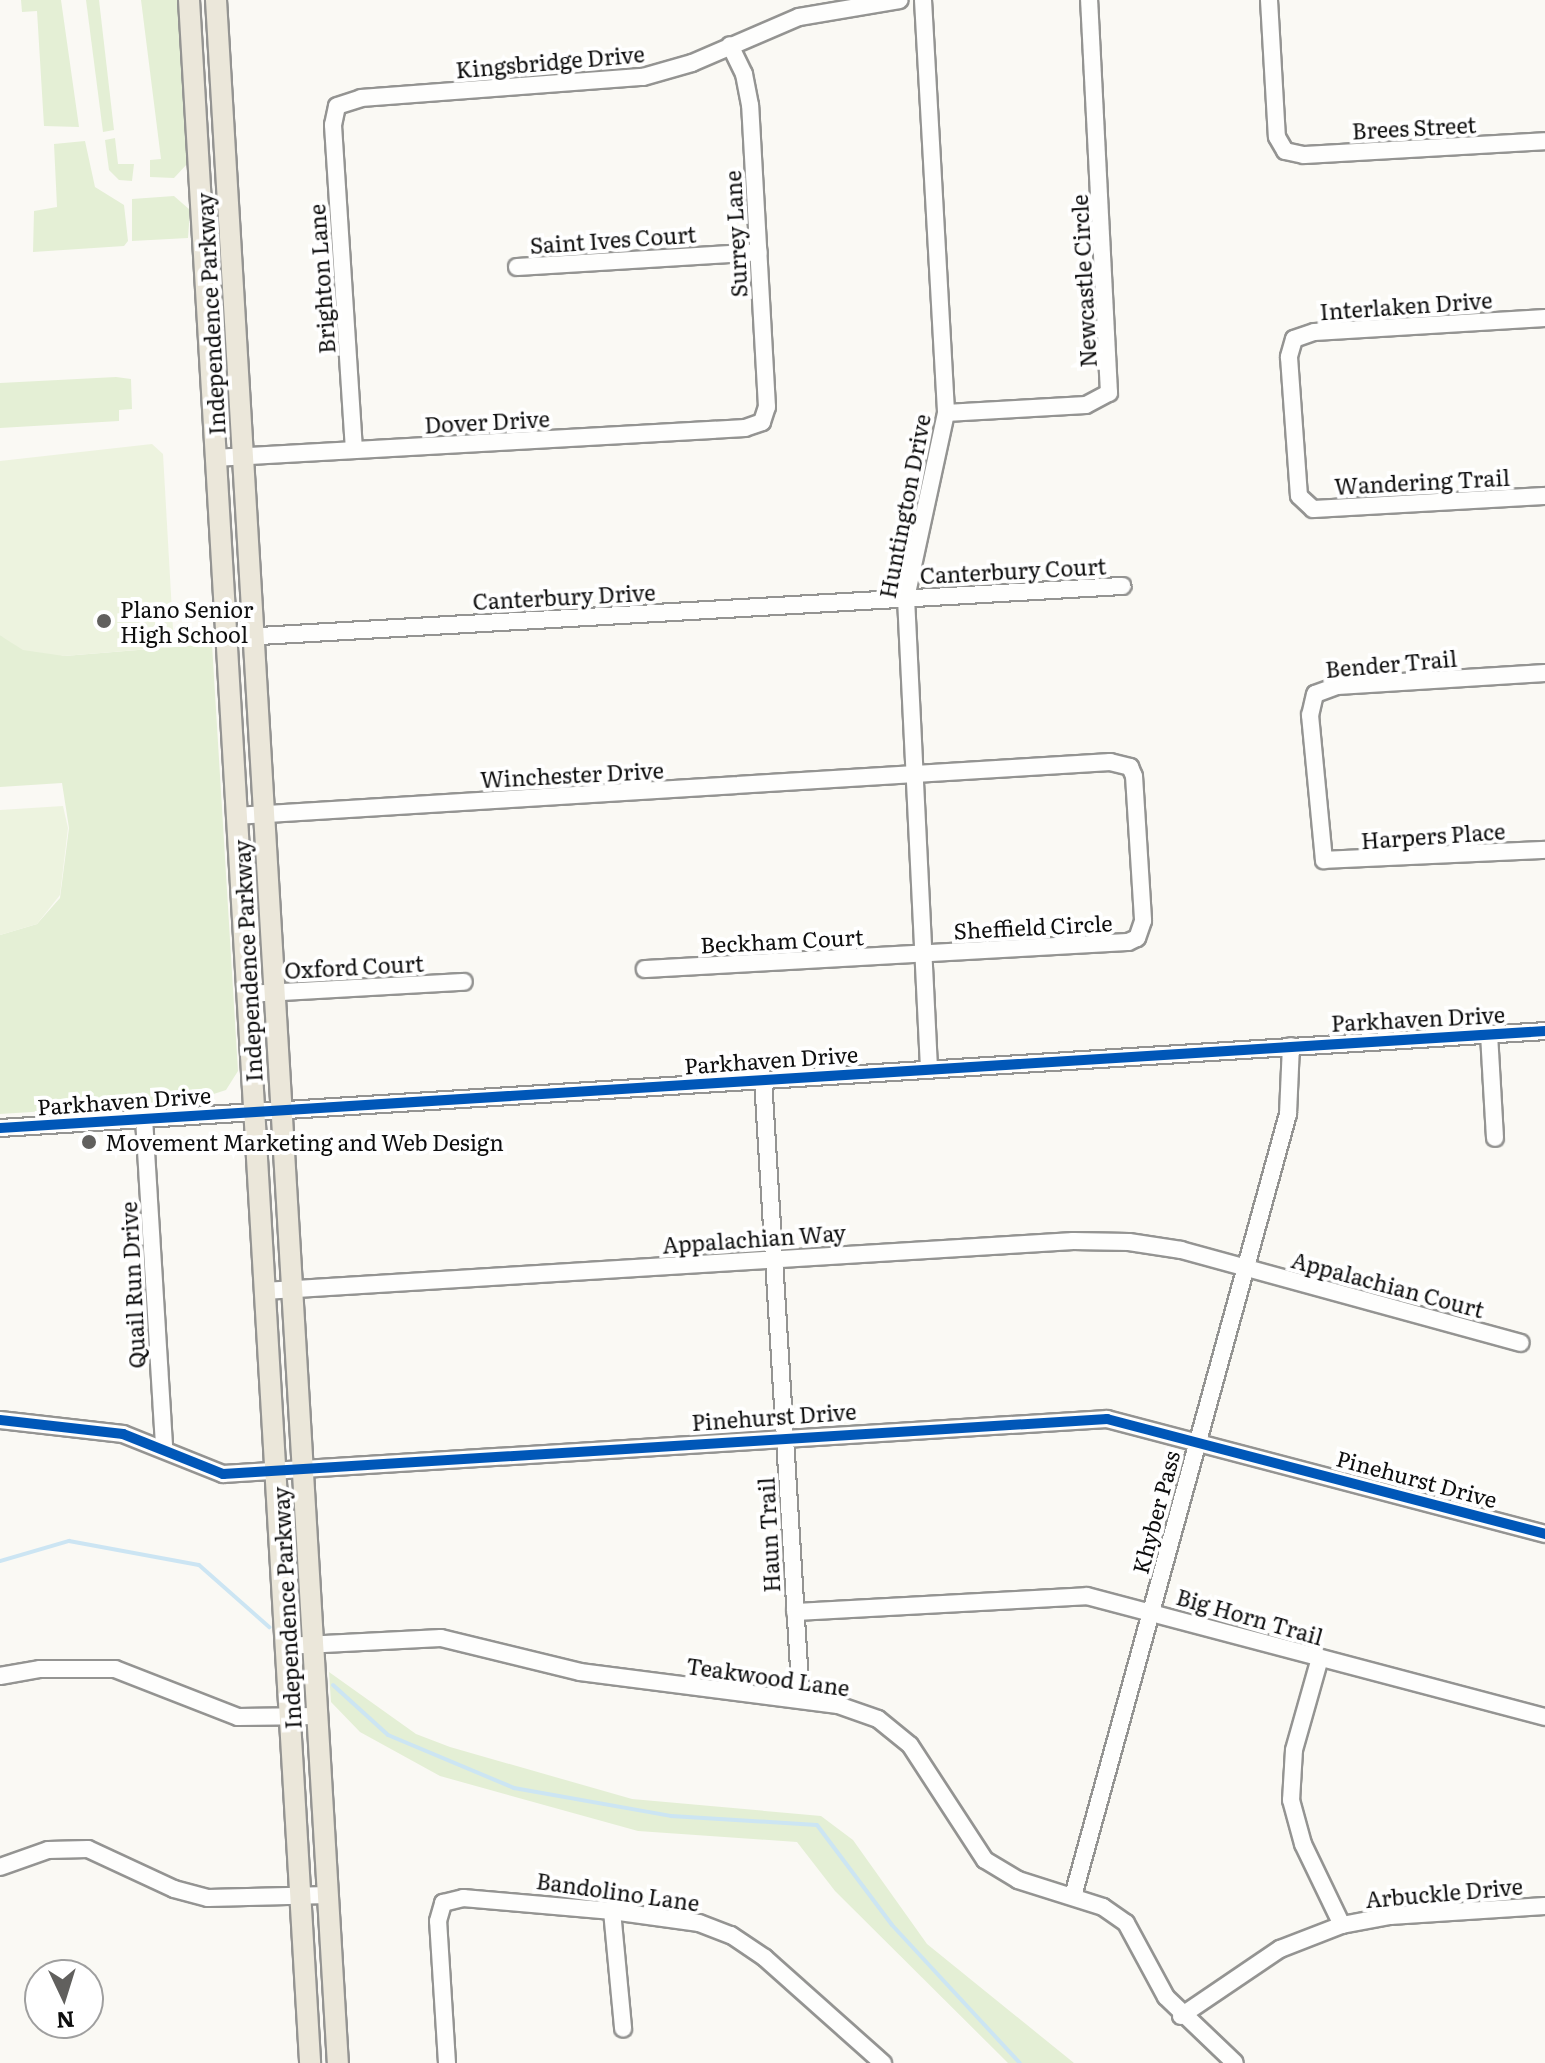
<!DOCTYPE html>
<html>
<head>
<meta charset="utf-8">
<style>
	body { margin:0 }
	#map { position:relative; width:1545px; height:2063px; overflow:hidden; background:#faf9f4; font-family:Literata,serif }
	div>[style] { position:absolute }
	.green>* { inset:0; background:#e4efd5 }
	.pitch>* { inset:0; background:#edf3df }
	.stream>* { height:4px; margin:-2px; padding:0 2px; transform-origin:2px; border-radius:2px; background:#cce5f3 }
	.roads { filter:drop-shadow(2px 0 #949492) drop-shadow(-2px 0 #949492) drop-shadow(0 2px #949492) drop-shadow(0 -2px #949492) }
	.minor>* { height:16px; margin:-8px; padding:0 8px; transform-origin:8px; border-radius:8px; background:#fefefd }
	.major>* { height:20px; margin:-10px; padding:0 10px; transform-origin:10px; border-radius:10px; background:#ebe7da }
	.cycleway>* { height:10px; margin:-5px; padding:0 5px; transform-origin:5px; border-radius:5px; background:#0057b8 }
	.dots>* { width:22px; height:22px; translate:-50% -50%; box-sizing:border-box; border:4px solid #fff; border-radius:50% }
	span { translate:-50% -50%; white-space:nowrap; text-align:center; line-height:1.15; -webkit-text-stroke:8px #fff; paint-order:stroke }
	.street-label { font-size:22px; color:#0e0e0e }
	.poi-label { font-size:22px; color:#0e0e0e }
	.left { translate:0 -50%; text-align:left }
	.north { position:absolute; left:24px; top:1959px; width:80px; height:80px; box-sizing:border-box; background:#fff; border:2px solid #9f9f9f; border-radius:50%; rotate:176deg; font-size:22px; font-weight:700; line-height:32px; text-align:center; color:#0e0e0e }
	.north::after { content:''; display:block; margin:auto; width:28px; height:36px; background:#61605e; clip-path:polygon(50% 0,100% 100%,50% 72%,0 100%) }
</style>
</head>
<body>
<div id="map">
	<div class="green">
		<div style="clip-path:polygon(21px 0,61px 0,79px 127px,44px 126px,37px 11px,22px 12px)"></div>
		<div style="clip-path:polygon(86px 0,99px 0,114px 130px,103px 132px)"></div>
		<div style="clip-path:polygon(141px 0,178px 0,188px 163px,174px 178px,150px 177px,150px 160px,161px 159px)"></div>
		<div style="clip-path:polygon(115px 138px,118px 164px,134px 164px,132px 181px,119px 180px,109px 170px,105px 140px)"></div>
		<div style="clip-path:polygon(85px 141px,95px 187px,124px 205px,128px 241px,124px 246px,33px 252px,34px 211px,57px 207px,54px 144px)"></div>
		<div style="clip-path:polygon(174px 196px,190px 210px,188px 238px,132px 241px,132px 199px)"></div>
		<div style="clip-path:polygon(116px 377px,131px 379px,132px 409px,119px 410px,119px 421px,0 428px,0 383px)"></div>
		<div style="clip-path:polygon(0 635px,64px 656px,212px 644px,238px 1071px,226px 1090px,189px 1102px,0 1114px,0 935px,37px 924px,60px 898px,69px 828px,62px 783px,0 787px)"></div>
		<div style="clip-path:polygon(329px 1672px,416px 1734px,450px 1747px,632px 1799px,821px 1816px,853px 1840px,927px 1944px,1074px 2063px,1008px 2063px,835px 1891px,797px 1842px,638px 1831px,440px 1776px,360px 1732px,331px 1702px)"></div>
	</div>
	<div class="pitch">
		<div style="clip-path:polygon(152px 444px,163px 454px,174px 647px,64px 656px,23px 650px,4px 638px,0 635px,0 461px)"></div>
		<div style="clip-path:polygon(63px 806px,68px 828px,60px 895px,37px 924px,0 935px,0 810px)"></div>
	</div>
	<div class="stream">
		<div style="left:0;top:1561px;width:72px;rotate:-16.2deg"></div>
		<div style="left:69px;top:1541px;width:132px;rotate:10.5deg"></div>
		<div style="left:199px;top:1565px;width:94px;rotate:41.5deg"></div>
		<div style="left:333px;top:1685px;width:74px;rotate:42.3deg"></div>
		<div style="left:388px;top:1735px;width:137px;rotate:22.8deg"></div>
		<div style="left:514px;top:1788px;width:159px;rotate:10.1deg"></div>
		<div style="left:671px;top:1816px;width:146px;rotate:3.5deg"></div>
		<div style="left:817px;top:1825px;width:125px;rotate:53.1deg"></div>
		<div style="left:892px;top:1925px;width:188px;rotate:47.2deg"></div>
	</div>
	<div class="roads">
		<div class="minor">
			<div style="left:923px;top:0;width:414px;rotate:86.8deg"></div>
			<div style="left:946px;top:413px;width:189px;rotate:102.2deg"></div>
			<div style="left:906px;top:598px;width:472px;rotate:87.2deg"></div>
			<div style="left:1269px;top:0;width:137px;rotate:86.7deg"></div>
			<div style="left:1277px;top:137px;width:16px;rotate:60deg"></div>
			<div style="left:1285px;top:151px;width:19px;rotate:12deg"></div>
			<div style="left:1304px;top:155px;width:241px;rotate:-3.3deg"></div>
			<div style="left:517px;top:267px;width:242px;rotate:-3.5deg"></div>
			<div style="left:1545px;top:318px;width:231px;rotate:176.5deg"></div>
			<div style="left:1314px;top:332px;width:21px;rotate:161deg"></div>
			<div style="left:1294px;top:339px;width:19px;rotate:106deg"></div>
			<div style="left:1289px;top:357px;width:139px;rotate:85.9deg"></div>
			<div style="left:1299px;top:496px;width:19px;rotate:43deg"></div>
			<div style="left:1313px;top:509px;width:232px;rotate:-3.2deg"></div>
			<div style="left:946px;top:413px;width:140px;rotate:-3.3deg"></div>
			<div style="left:1086px;top:405px;width:26px;rotate:-28deg"></div>
			<div style="left:1109px;top:393px;width:394px;rotate:-92.9deg"></div>
			<div style="left:354px;top:450px;width:326px;rotate:-93.7deg"></div>
			<div style="left:333px;top:125px;width:19px;rotate:-78deg"></div>
			<div style="left:337px;top:106px;width:25px;rotate:-18deg"></div>
			<div style="left:361px;top:98px;width:283px;rotate:-4.3deg"></div>
			<div style="left:643px;top:77px;width:51px;rotate:-15.9deg"></div>
			<div style="left:692px;top:63px;width:116px;rotate:-23.3deg"></div>
			<div style="left:799px;top:17px;width:102px;rotate:-9.6deg"></div>
			<div style="left:214px;top:458px;width:532px;rotate:-3.23deg"></div>
			<div style="left:745px;top:428px;width:18px;rotate:-19deg"></div>
			<div style="left:762px;top:422px;width:16px;rotate:-72deg"></div>
			<div style="left:767px;top:407px;width:302px;rotate:-93.2deg"></div>
			<div style="left:750px;top:105px;width:32px;rotate:-101deg"></div>
			<div style="left:744px;top:74px;width:32px;rotate:-116deg"></div>
			<div style="left:225px;top:638px;width:899px;rotate:-3.32deg"></div>
			<div style="left:1545px;top:673px;width:208px;rotate:176.4deg"></div>
			<div style="left:1337px;top:686px;width:23px;rotate:160deg"></div>
			<div style="left:1315px;top:694px;width:22px;rotate:103deg"></div>
			<div style="left:1310px;top:715px;width:146px;rotate:84.5deg"></div>
			<div style="left:1324px;top:860px;width:221px;rotate:-2.6deg"></div>
			<div style="left:235px;top:816px;width:877px;rotate:-3.53deg"></div>
			<div style="left:1110px;top:762px;width:21px;rotate:14deg"></div>
			<div style="left:1130px;top:767px;width:10px;rotate:66deg"></div>
			<div style="left:1134px;top:776px;width:145px;rotate:86.4deg"></div>
			<div style="left:1143px;top:921px;width:18px;rotate:109deg"></div>
			<div style="left:1137px;top:938px;width:10px;rotate:156deg"></div>
			<div style="left:1128px;top:942px;width:484px;rotate:176.8deg"></div>
			<div style="left:246px;top:994px;width:218px;rotate:-3.2deg"></div>
			<div style="left:1489px;top:1034px;width:104px;rotate:86.7deg"></div>
			<div style="left:763px;top:1079px;width:622px;rotate:86.5deg"></div>
			<div style="left:144px;top:1118px;width:332px;rotate:86.5deg"></div>
			<div style="left:0;top:1128px;width:1548px;rotate:-3.59deg"></div>
			<div style="left:264px;top:1291px;width:811px;rotate:-3.54deg"></div>
			<div style="left:1073px;top:1241px;width:56px;rotate:1deg"></div>
			<div style="left:1129px;top:1242px;width:53px;rotate:8.7deg"></div>
			<div style="left:1181px;top:1250px;width:352px;rotate:15.3deg"></div>
			<div style="left:0;top:1420px;width:124px;rotate:6.5deg"></div>
			<div style="left:123px;top:1434px;width:108px;rotate:21.8deg"></div>
			<div style="left:223px;top:1474px;width:886px;rotate:-3.56deg"></div>
			<div style="left:1107px;top:1419px;width:453px;rotate:14.7deg"></div>
			<div style="left:795px;top:1612px;width:292px;rotate:-3.1deg"></div>
			<div style="left:1087px;top:1596px;width:474px;rotate:14.8deg"></div>
			<div style="left:285px;top:1646px;width:156px;rotate:-2.9deg"></div>
			<div style="left:441px;top:1638px;width:143px;rotate:13.7deg"></div>
			<div style="left:580px;top:1672px;width:260px;rotate:7.3deg"></div>
			<div style="left:838px;top:1705px;width:42px;rotate:19.3deg"></div>
			<div style="left:878px;top:1719px;width:41px;rotate:39.1deg"></div>
			<div style="left:910px;top:1745px;width:137px;rotate:56.9deg"></div>
			<div style="left:985px;top:1860px;width:39px;rotate:31deg"></div>
			<div style="left:1018px;top:1880px;width:89px;rotate:17.6deg"></div>
			<div style="left:1103px;top:1907px;width:28px;rotate:35deg"></div>
			<div style="left:1126px;top:1923px;width:84px;rotate:61.6deg"></div>
			<div style="left:1166px;top:1997px;width:95px;rotate:43.7deg"></div>
			<div style="left:1320px;top:1658px;width:96px;rotate:105.8deg"></div>
			<div style="left:1294px;top:1750px;width:50px;rotate:93.4deg"></div>
			<div style="left:1291px;top:1800px;width:46px;rotate:74.7deg"></div>
			<div style="left:1303px;top:1844px;width:90px;rotate:64.3deg"></div>
			<div style="left:0;top:1676px;width:41px;rotate:-9.9deg"></div>
			<div style="left:40px;top:1669px;width:75px"></div>
			<div style="left:115px;top:1669px;width:132px;rotate:21.3deg"></div>
			<div style="left:238px;top:1717px;width:79px;rotate:-0.7deg"></div>
			<div style="left:0;top:1867px;width:51px;rotate:-19.5deg"></div>
			<div style="left:48px;top:1850px;width:40px;rotate:-1.4deg"></div>
			<div style="left:88px;top:1849px;width:95px;rotate:24.9deg"></div>
			<div style="left:174px;top:1889px;width:35px;rotate:15deg"></div>
			<div style="left:208px;top:1898px;width:120px;rotate:-1.4deg"></div>
			<div style="left:1073px;top:1896px;width:811px;rotate:-74.63deg"></div>
			<div style="left:1288px;top:1114px;width:68px;rotate:-87.5deg"></div>
			<div style="left:612px;top:1911px;width:118px;rotate:84.6deg"></div>
			<div style="left:1181px;top:2016px;width:120px;rotate:-34.1deg"></div>
			<div style="left:1280px;top:1949px;width:66px;rotate:-21.2deg"></div>
			<div style="left:1342px;top:1925px;width:49px;rotate:-10.6deg"></div>
			<div style="left:1390px;top:1916px;width:155px;rotate:-3.7deg"></div>
			<div style="left:447px;top:2063px;width:142px;rotate:-93.6deg"></div>
			<div style="left:438px;top:1921px;width:19px;rotate:-74deg"></div>
			<div style="left:443px;top:1903px;width:21px;rotate:-14deg"></div>
			<div style="left:463px;top:1898px;width:150px;rotate:5deg"></div>
			<div style="left:612px;top:1911px;width:88px;rotate:7.9deg"></div>
			<div style="left:699px;top:1923px;width:34px;rotate:21deg"></div>
			<div style="left:731px;top:1935px;width:41px;rotate:34.1deg"></div>
			<div style="left:765px;top:1958px;width:158px;rotate:41.7deg"></div>
		</div>
		<div class="major">
			<div style="left:189px;top:0;width:2067px;rotate:86.64deg"></div>
			<div style="left:216px;top:0;width:2067px;rotate:86.62deg"></div>
		</div>
	</div>
	<div class="cycleway">
		<div style="left:0;top:1128px;width:1548px;rotate:-3.59deg"></div>
		<div style="left:0;top:1420px;width:124px;rotate:6.5deg"></div>
		<div style="left:123px;top:1434px;width:108px;rotate:21.8deg"></div>
		<div style="left:223px;top:1474px;width:886px;rotate:-3.56deg"></div>
		<div style="left:1107px;top:1419px;width:453px;rotate:14.7deg"></div>
	</div>
	<div class="dots">
		<div style="left:104px;top:621px;background:#61605e"></div>
		<div style="left:89px;top:1142px;background:#61605e"></div>
	</div>
	<div class="street-label">
		<span style="left:550px;top:61px;rotate:-5deg">Kingsbridge Drive</span>
		<span style="left:1414px;top:127px;rotate:-3deg">Brees Street</span>
		<span style="left:735px;top:234px;rotate:-93deg">Surrey Lane</span>
		<span style="left:613px;top:239px;rotate:-4deg">Saint Ives Court</span>
		<span style="left:321px;top:279px;rotate:-94deg">Brighton Lane</span>
		<span style="left:1083px;top:281px;rotate:-93deg">Newcastle Circle</span>
		<span style="left:1406px;top:305px;rotate:-4deg">Interlaken Drive</span>
		<span style="left:210px;top:314px;rotate:-93deg">Independence Parkway</span>
		<span style="left:487px;top:421px;rotate:-3deg">Dover Drive</span>
		<span style="left:1422px;top:481px;rotate:-3deg">Wandering Trail</span>
		<span style="left:904px;top:506px;rotate:-79deg">Huntington Drive</span>
		<span style="left:1013px;top:570px;rotate:-3deg">Canterbury Court</span>
		<span style="left:564px;top:596px;rotate:-3deg">Canterbury Drive</span>
		<span style="left:1391px;top:663px;rotate:-5deg">Bender Trail</span>
		<span style="left:572px;top:774px;rotate:-3deg">Winchester Drive</span>
		<span style="left:1433px;top:835px;rotate:-4deg">Harpers Place</span>
		<span style="left:1033px;top:926px;rotate:-3deg">Sheffield Circle</span>
		<span style="left:782px;top:940px;rotate:-3deg">Beckham Court</span>
		<span style="left:247px;top:961px;rotate:-93deg">Independence Parkway</span>
		<span style="left:354px;top:966px;rotate:-3deg">Oxford Court</span>
		<span style="left:1418px;top:1018px;rotate:-3deg">Parkhaven Drive</span>
		<span style="left:771px;top:1059px;rotate:-4deg">Parkhaven Drive</span>
		<span style="left:124px;top:1100px;rotate:-4deg">Parkhaven Drive</span>
		<span style="left:754px;top:1238px;rotate:-4deg">Appalachian Way</span>
		<span style="left:1388px;top:1284px;rotate:15deg">Appalachian Court</span>
		<span style="left:132px;top:1285px;rotate:-93deg">Quail Run Drive</span>
		<span style="left:774px;top:1416px;rotate:-4deg">Pinehurst Drive</span>
		<span style="left:1417px;top:1478px;rotate:15deg">Pinehurst Drive</span>
		<span style="left:1155px;top:1512px;rotate:-75deg">Khyber Pass</span>
		<span style="left:768px;top:1535px;rotate:-93deg">Haun Trail</span>
		<span style="left:286px;top:1608px;rotate:-93deg">Independence Parkway</span>
		<span style="left:1250px;top:1616px;rotate:16deg">Big Horn Trail</span>
		<span style="left:768px;top:1676px;rotate:8deg">Teakwood Lane</span>
		<span style="left:618px;top:1891px;rotate:8deg">Bandolino Lane</span>
		<span style="left:1444px;top:1892px;rotate:-5deg">Arbuckle Drive</span>
	</div>
	<div class="poi-label">
		<span class="left" style="left:120px;top:621px">Plano Senior<br>High School</span>
		<span class="left" style="left:105px;top:1142px">Movement Marketing and Web Design</span>
	</div>
	<div class="north">N</div>
</div>
</body>
</html>
